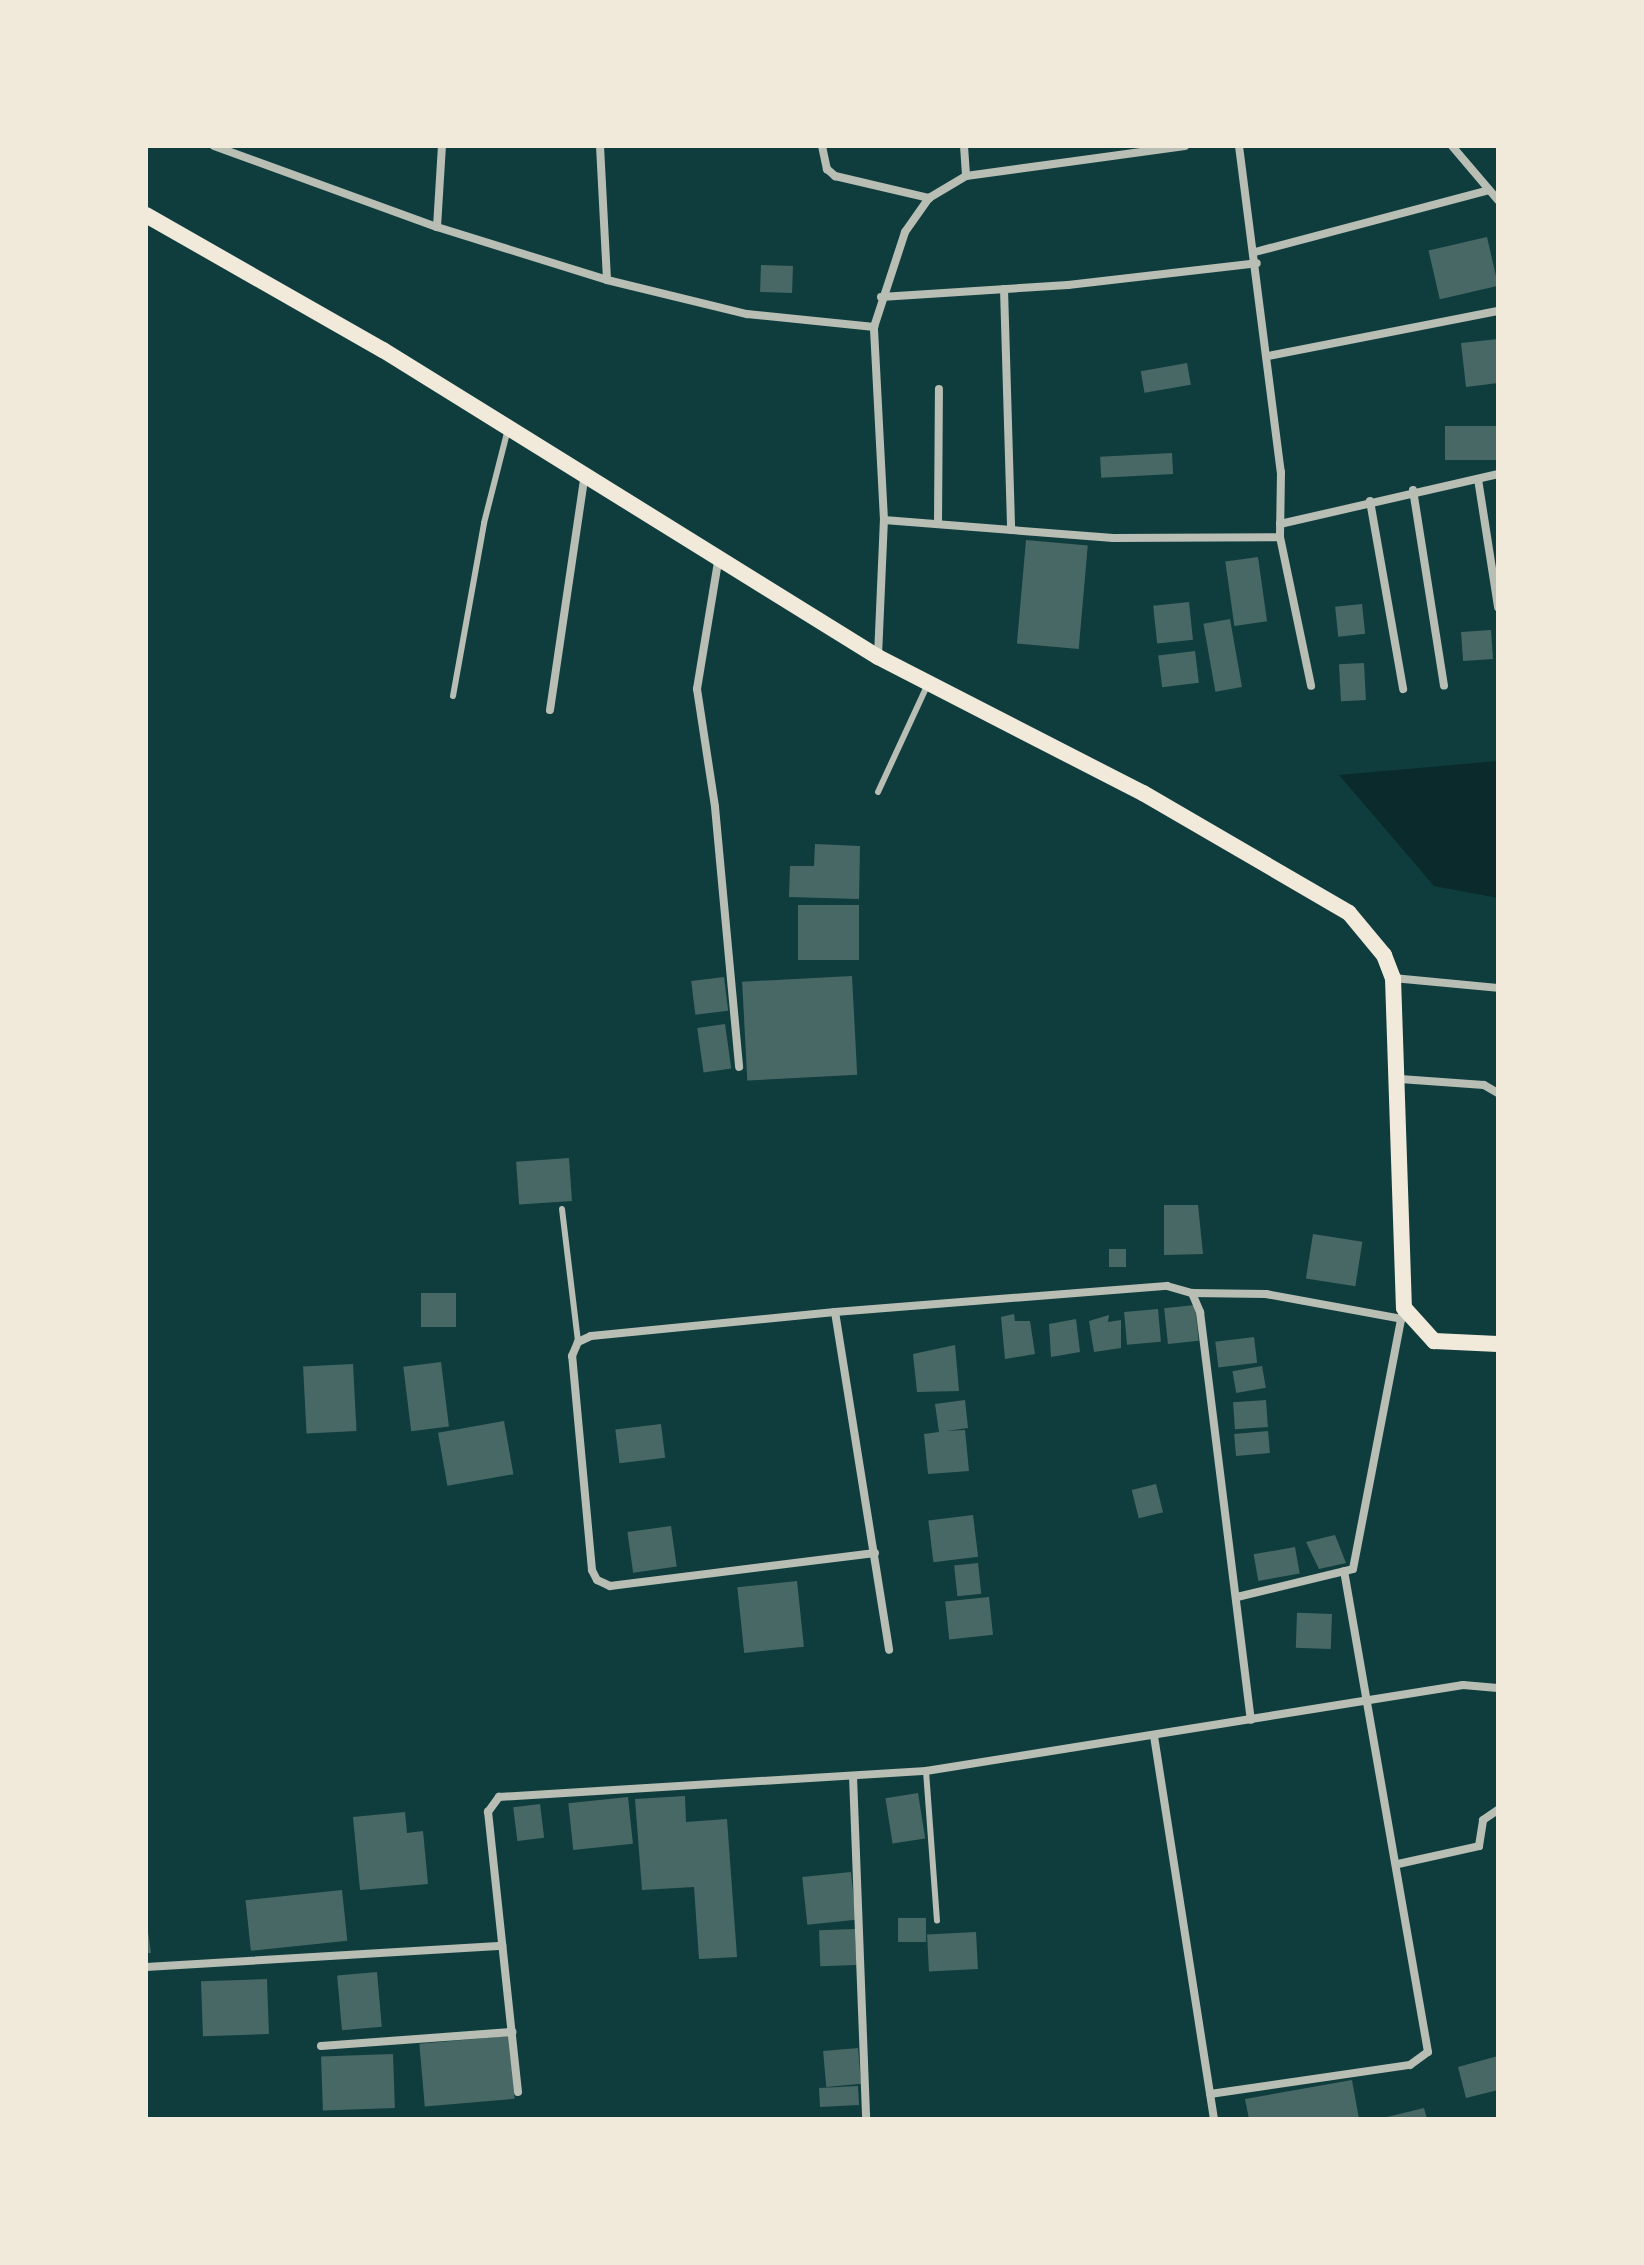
<!DOCTYPE html>
<html>
<head>
<meta charset="utf-8">
<style>
	body { margin:0 }
	#map { position:relative; width:1644px; height:2265px; overflow:hidden; background:#0f3d3e; font-family:"Alegreya Sans",sans-serif }
	div>[style] { position:absolute }
	.water>* { inset:0; background:#0a2a2b }
	.building>* { inset:0; background:#486865; transform-origin:0 0 }
	.service>* { height:6px; margin:-3px; padding:0 3px; transform-origin:3px; border-radius:3px; background:#b8beb3 }
	.minor>* { height:8px; margin:-4px; padding:0 4px; transform-origin:4px; border-radius:4px; background:#b8beb3 }
	.secondary>* { height:16px; margin:-8px; padding:0 8px; transform-origin:8px; border-radius:8px; background:#f1e9da }
	span { translate:-50% -50%; white-space:nowrap; text-align:center; line-height:1.15; -webkit-text-stroke:8px #f1e9da; paint-order:stroke }
	.frame { position:absolute; inset:0; border:148px solid #f1e9da; pointer-events:none }
</style>
</head>
<body>
<div id="map">
	<div class="water">
		<div style="clip-path:polygon(1498px 761px,1498px 898px,1434px 886px,1339px 775px)"></div>
	</div>
	<div class="building">
		<div style="left:1487px;top:237px;width:50px;height:60px;rotate:77deg"></div>
		<div style="left:761px;top:265px;width:32px;height:27px;rotate:2deg"></div>
		<div style="clip-path:polygon(1498px 339px,1498px 383px,1466px 387px,1461px 343px)"></div>
		<div style="left:1187px;top:363px;width:22px;height:47px;rotate:80deg"></div>
		<div style="left:1498px;top:426px;width:34px;height:53px;rotate:90deg"></div>
		<div style="left:1172px;top:453px;width:21px;height:72px;rotate:87deg"></div>
		<div style="left:1026px;top:540px;width:62px;height:104px;rotate:5deg"></div>
		<div style="left:1258px;top:557px;width:65px;height:33px;rotate:82deg"></div>
		<div style="left:1189px;top:602px;width:38px;height:36px;rotate:84deg"></div>
		<div style="left:1362px;top:604px;width:30px;height:27px;rotate:84deg"></div>
		<div style="left:1230px;top:619px;width:69px;height:27px;rotate:80deg"></div>
		<div style="left:1491px;top:630px;width:29px;height:30px;rotate:86deg"></div>
		<div style="left:1195px;top:651px;width:32px;height:37px;rotate:83deg"></div>
		<div style="left:1364px;top:663px;width:37px;height:25px;rotate:87deg"></div>
		<div style="clip-path:polygon(815px 844px,860px 846px,859px 899px,789px 897px,790px 866px,814px 866px)"></div>
		<div style="left:798px;top:905px;width:61px;height:55px"></div>
		<div style="left:852px;top:976px;width:99px;height:110px;rotate:87deg"></div>
		<div style="left:724px;top:977px;width:34px;height:33px;rotate:83deg"></div>
		<div style="left:725px;top:1024px;width:45px;height:28px;rotate:82deg"></div>
		<div style="left:569px;top:1158px;width:43px;height:53px;rotate:86deg"></div>
		<div style="clip-path:polygon(1164px 1205px,1198px 1205px,1203px 1254px,1164px 1255px)"></div>
		<div style="left:1313px;top:1234px;width:50px;height:45px;rotate:9deg"></div>
		<div style="left:1109px;top:1249px;width:17px;height:18px"></div>
		<div style="left:421px;top:1293px;width:35px;height:34px"></div>
		<div style="left:1195px;top:1305px;width:36px;height:31px;rotate:84deg"></div>
		<div style="left:1158px;top:1309px;width:33px;height:34px;rotate:85deg"></div>
		<div style="clip-path:polygon(1014px 1314px,1015px 1321px,1030px 1321px,1035px 1354px,1005px 1359px,1001px 1317px)"></div>
		<div style="clip-path:polygon(1109px 1315px,1108px 1322px,1121px 1320px,1121px 1348px,1094px 1352px,1089px 1321px)"></div>
		<div style="clip-path:polygon(1076px 1319px,1080px 1352px,1051px 1357px,1049px 1324px)"></div>
		<div style="left:1254px;top:1337px;width:26px;height:39px;rotate:83deg"></div>
		<div style="clip-path:polygon(955px 1345px,959px 1391px,917px 1392px,913px 1354px)"></div>
		<div style="left:441px;top:1362px;width:65px;height:38px;rotate:83deg"></div>
		<div style="left:353px;top:1364px;width:67px;height:50px;rotate:87deg"></div>
		<div style="left:1262px;top:1366px;width:22px;height:30px;rotate:80deg"></div>
		<div style="clip-path:polygon(965px 1400px,968px 1428px,946px 1431px,965px 1430px,969px 1471px,928px 1474px,924px 1434px,939px 1432px,935px 1404px)"></div>
		<div style="left:1266px;top:1400px;width:27px;height:33px;rotate:86deg"></div>
		<div style="left:504px;top:1421px;width:54px;height:67px;rotate:80deg"></div>
		<div style="left:661px;top:1424px;width:34px;height:46px;rotate:83deg"></div>
		<div style="left:1268px;top:1431px;width:22px;height:34px;rotate:85deg"></div>
		<div style="left:1156px;top:1484px;width:29px;height:25px;rotate:76deg"></div>
		<div style="left:973px;top:1515px;width:42px;height:45px;rotate:83deg"></div>
		<div style="left:671px;top:1526px;width:41px;height:44px;rotate:82deg"></div>
		<div style="clip-path:polygon(1335px 1535px,1346px 1563px,1319px 1569px,1306px 1542px)"></div>
		<div style="left:1295px;top:1547px;width:27px;height:42px;rotate:80deg"></div>
		<div style="left:978px;top:1563px;width:31px;height:24px;rotate:84deg"></div>
		<div style="left:797px;top:1581px;width:66px;height:60px;rotate:84deg"></div>
		<div style="left:989px;top:1597px;width:38px;height:44px;rotate:84deg"></div>
		<div style="left:1332px;top:1614px;width:35px;height:35px;rotate:92deg"></div>
		<div style="left:918px;top:1793px;width:46px;height:33px;rotate:81deg"></div>
		<div style="clip-path:polygon(685px 1796px,686px 1822px,727px 1819px,737px 1957px,699px 1959px,694px 1887px,642px 1890px,635px 1799px)"></div>
		<div style="left:628px;top:1797px;width:47px;height:60px;rotate:84deg"></div>
		<div style="left:540px;top:1804px;width:34px;height:27px;rotate:83deg"></div>
		<div style="clip-path:polygon(405px 1812px,407px 1833px,423px 1831px,428px 1884px,360px 1890px,353px 1817px)"></div>
		<div style="left:851px;top:1872px;width:48px;height:49px;rotate:84deg"></div>
		<div style="left:342px;top:1890px;width:51px;height:97px;rotate:84deg"></div>
		<div style="clip-path:polygon(146px 1917px,151px 1953px,146px 1953px)"></div>
		<div style="left:898px;top:1918px;width:28px;height:24px"></div>
		<div style="left:855px;top:1929px;width:36px;height:36px;rotate:88deg"></div>
		<div style="left:976px;top:1932px;width:37px;height:49px;rotate:87deg"></div>
		<div style="left:377px;top:1972px;width:55px;height:40px;rotate:85deg"></div>
		<div style="left:267px;top:1979px;width:55px;height:66px;rotate:88deg"></div>
		<div style="left:509px;top:2036px;width:63px;height:90px;rotate:85deg"></div>
		<div style="left:858px;top:2048px;width:36px;height:35px;rotate:85deg"></div>
		<div style="left:393px;top:2054px;width:54px;height:72px;rotate:88deg"></div>
		<div style="clip-path:polygon(1498px 2056px,1498px 2090px,1466px 2098px,1458px 2067px)"></div>
		<div style="clip-path:polygon(1352px 2080px,1359px 2119px,1249px 2119px,1245px 2099px)"></div>
		<div style="left:858px;top:2086px;width:19px;height:39px;rotate:87deg"></div>
		<div style="clip-path:polygon(1424px 2108px,1427px 2119px,1383px 2119px,1383px 2118px)"></div>
	</div>
	<div class="service">
		<div style="left:453px;top:696px;width:176px;rotate:-79.8deg"></div>
		<div style="left:484px;top:523px;width:97px;rotate:-75.7deg"></div>
		<div style="left:878px;top:792px;width:117px;rotate:-65.2deg"></div>
		<div style="left:562px;top:1209px;width:134px;rotate:83.1deg"></div>
		<div style="left:926px;top:1771px;width:150px;rotate:85.8deg"></div>
	</div>
	<div class="minor">
		<div style="left:214px;top:146px;width:237px;rotate:20deg"></div>
		<div style="left:437px;top:227px;width:178px;rotate:17.3deg"></div>
		<div style="left:607px;top:280px;width:144px;rotate:13.7deg"></div>
		<div style="left:747px;top:314px;width:128px;rotate:5.8deg"></div>
		<div style="left:600px;top:146px;width:134px;rotate:87deg"></div>
		<div style="left:822px;top:146px;width:24px;rotate:78deg"></div>
		<div style="left:827px;top:169px;width:11px;rotate:41deg"></div>
		<div style="left:835px;top:176px;width:97px;rotate:13.2deg"></div>
		<div style="left:964px;top:146px;width:30px;rotate:86deg"></div>
		<div style="left:1239px;top:146px;width:329px;rotate:82.7deg"></div>
		<div style="left:1281px;top:472px;width:65px;rotate:90.9deg"></div>
		<div style="left:1280px;top:537px;width:152px;rotate:78.2deg"></div>
		<div style="left:1452px;top:146px;width:71px;rotate:49.6deg"></div>
		<div style="left:437px;top:227px;width:81px;rotate:-86.5deg"></div>
		<div style="left:1255px;top:252px;width:242px;rotate:-14.8deg"></div>
		<div style="left:1004px;top:289px;width:241px;rotate:88.3deg"></div>
		<div style="left:881px;top:297px;width:187px;rotate:-3.7deg"></div>
		<div style="left:1068px;top:285px;width:190px;rotate:-6.6deg"></div>
		<div style="left:1268px;top:356px;width:234px;rotate:-11.1deg"></div>
		<div style="left:1478px;top:479px;width:130px;rotate:81.1deg"></div>
		<div style="left:1413px;top:490px;width:198px;rotate:81deg"></div>
		<div style="left:1370px;top:501px;width:191px;rotate:80deg"></div>
		<div style="left:884px;top:520px;width:230px;rotate:4.5deg"></div>
		<div style="left:1113px;top:538px;width:167px;rotate:-0.3deg"></div>
		<div style="left:938px;top:524px;width:135px;rotate:-89.6deg"></div>
		<div style="left:1280px;top:524px;width:224px;rotate:-12.9deg"></div>
		<div style="left:718px;top:562px;width:129px;rotate:99.4deg"></div>
		<div style="left:697px;top:689px;width:119px;rotate:81.3deg"></div>
		<div style="left:715px;top:807px;width:261px;rotate:84.7deg"></div>
		<div style="left:878px;top:656px;width:136px;rotate:-87.5deg"></div>
		<div style="left:884px;top:520px;width:193px;rotate:-93deg"></div>
		<div style="left:874px;top:327px;width:100px;rotate:-71.9deg"></div>
		<div style="left:905px;top:232px;width:42px;rotate:-54.8deg"></div>
		<div style="left:929px;top:198px;width:43px;rotate:-30.7deg"></div>
		<div style="left:966px;top:176px;width:221px;rotate:-7.8deg"></div>
		<div style="left:550px;top:710px;width:239px;rotate:-81.6deg"></div>
		<div style="left:1393px;top:978px;width:105px;rotate:5.4deg"></div>
		<div style="left:1400px;top:1079px;width:84px;rotate:4.1deg"></div>
		<div style="left:1484px;top:1085px;width:16px;rotate:30deg"></div>
		<div style="left:1192px;top:1293px;width:74px;rotate:0.8deg"></div>
		<div style="left:1266px;top:1294px;width:138px;rotate:10.4deg"></div>
		<div style="left:835px;top:1312px;width:342px;rotate:80.9deg"></div>
		<div style="left:875px;top:1553px;width:267px;rotate:172.9deg"></div>
		<div style="left:610px;top:1586px;width:14px;rotate:-155deg"></div>
		<div style="left:597px;top:1580px;width:11px;rotate:-117deg"></div>
		<div style="left:592px;top:1570px;width:215px;rotate:-95.3deg"></div>
		<div style="left:572px;top:1356px;width:15px;rotate:-67deg"></div>
		<div style="left:578px;top:1342px;width:14px;rotate:-25deg"></div>
		<div style="left:591px;top:1336px;width:245px;rotate:-5.6deg"></div>
		<div style="left:835px;top:1312px;width:333px;rotate:-4.5deg"></div>
		<div style="left:1167px;top:1286px;width:26px;rotate:16deg"></div>
		<div style="left:1192px;top:1293px;width:21px;rotate:67deg"></div>
		<div style="left:1200px;top:1312px;width:411px;rotate:82.9deg"></div>
		<div style="left:1237px;top:1597px;width:119px;rotate:-13.6deg"></div>
		<div style="left:1353px;top:1569px;width:264px;rotate:-79.1deg"></div>
		<div style="left:1154px;top:1736px;width:388px;rotate:81.1deg"></div>
		<div style="left:853px;top:1776px;width:340px;rotate:87.8deg"></div>
		<div style="left:1398px;top:1864px;width:83px;rotate:-12.5deg"></div>
		<div style="left:1479px;top:1846px;width:26px;rotate:-81deg"></div>
		<div style="left:1483px;top:1820px;width:18px;rotate:-34deg"></div>
		<div style="left:146px;top:1967px;width:357px;rotate:-3.4deg"></div>
		<div style="left:321px;top:2046px;width:192px;rotate:-4.2deg"></div>
		<div style="left:518px;top:2092px;width:282px;rotate:-96.1deg"></div>
		<div style="left:488px;top:1812px;width:19px;rotate:-54deg"></div>
		<div style="left:499px;top:1797px;width:428px;rotate:-3.5deg"></div>
		<div style="left:926px;top:1771px;width:544px;rotate:-9.1deg"></div>
		<div style="left:1463px;top:1685px;width:35px;rotate:5deg"></div>
		<div style="left:1210px;top:2094px;width:202px;rotate:-8.3deg"></div>
		<div style="left:1410px;top:2065px;width:22px;rotate:-36deg"></div>
		<div style="left:1428px;top:2052px;width:488px;rotate:-99.9deg"></div>
	</div>
	<div class="secondary">
		<div style="left:146px;top:215px;width:273px;rotate:29.7deg"></div>
		<div style="left:383px;top:350px;width:582px;rotate:31.81deg"></div>
		<div style="left:878px;top:657px;width:298px;rotate:27.2deg"></div>
		<div style="left:1143px;top:793px;width:238px;rotate:30.2deg"></div>
		<div style="left:1349px;top:913px;width:55px;rotate:50.2deg"></div>
		<div style="left:1384px;top:955px;width:25px;rotate:69deg"></div>
		<div style="left:1393px;top:978px;width:330px;rotate:88.1deg"></div>
		<div style="left:1404px;top:1308px;width:45px;rotate:47.7deg"></div>
		<div style="left:1434px;top:1341px;width:64px;rotate:2.7deg"></div>
	</div>
	<div class="frame"></div>
</div>
</body>
</html>
